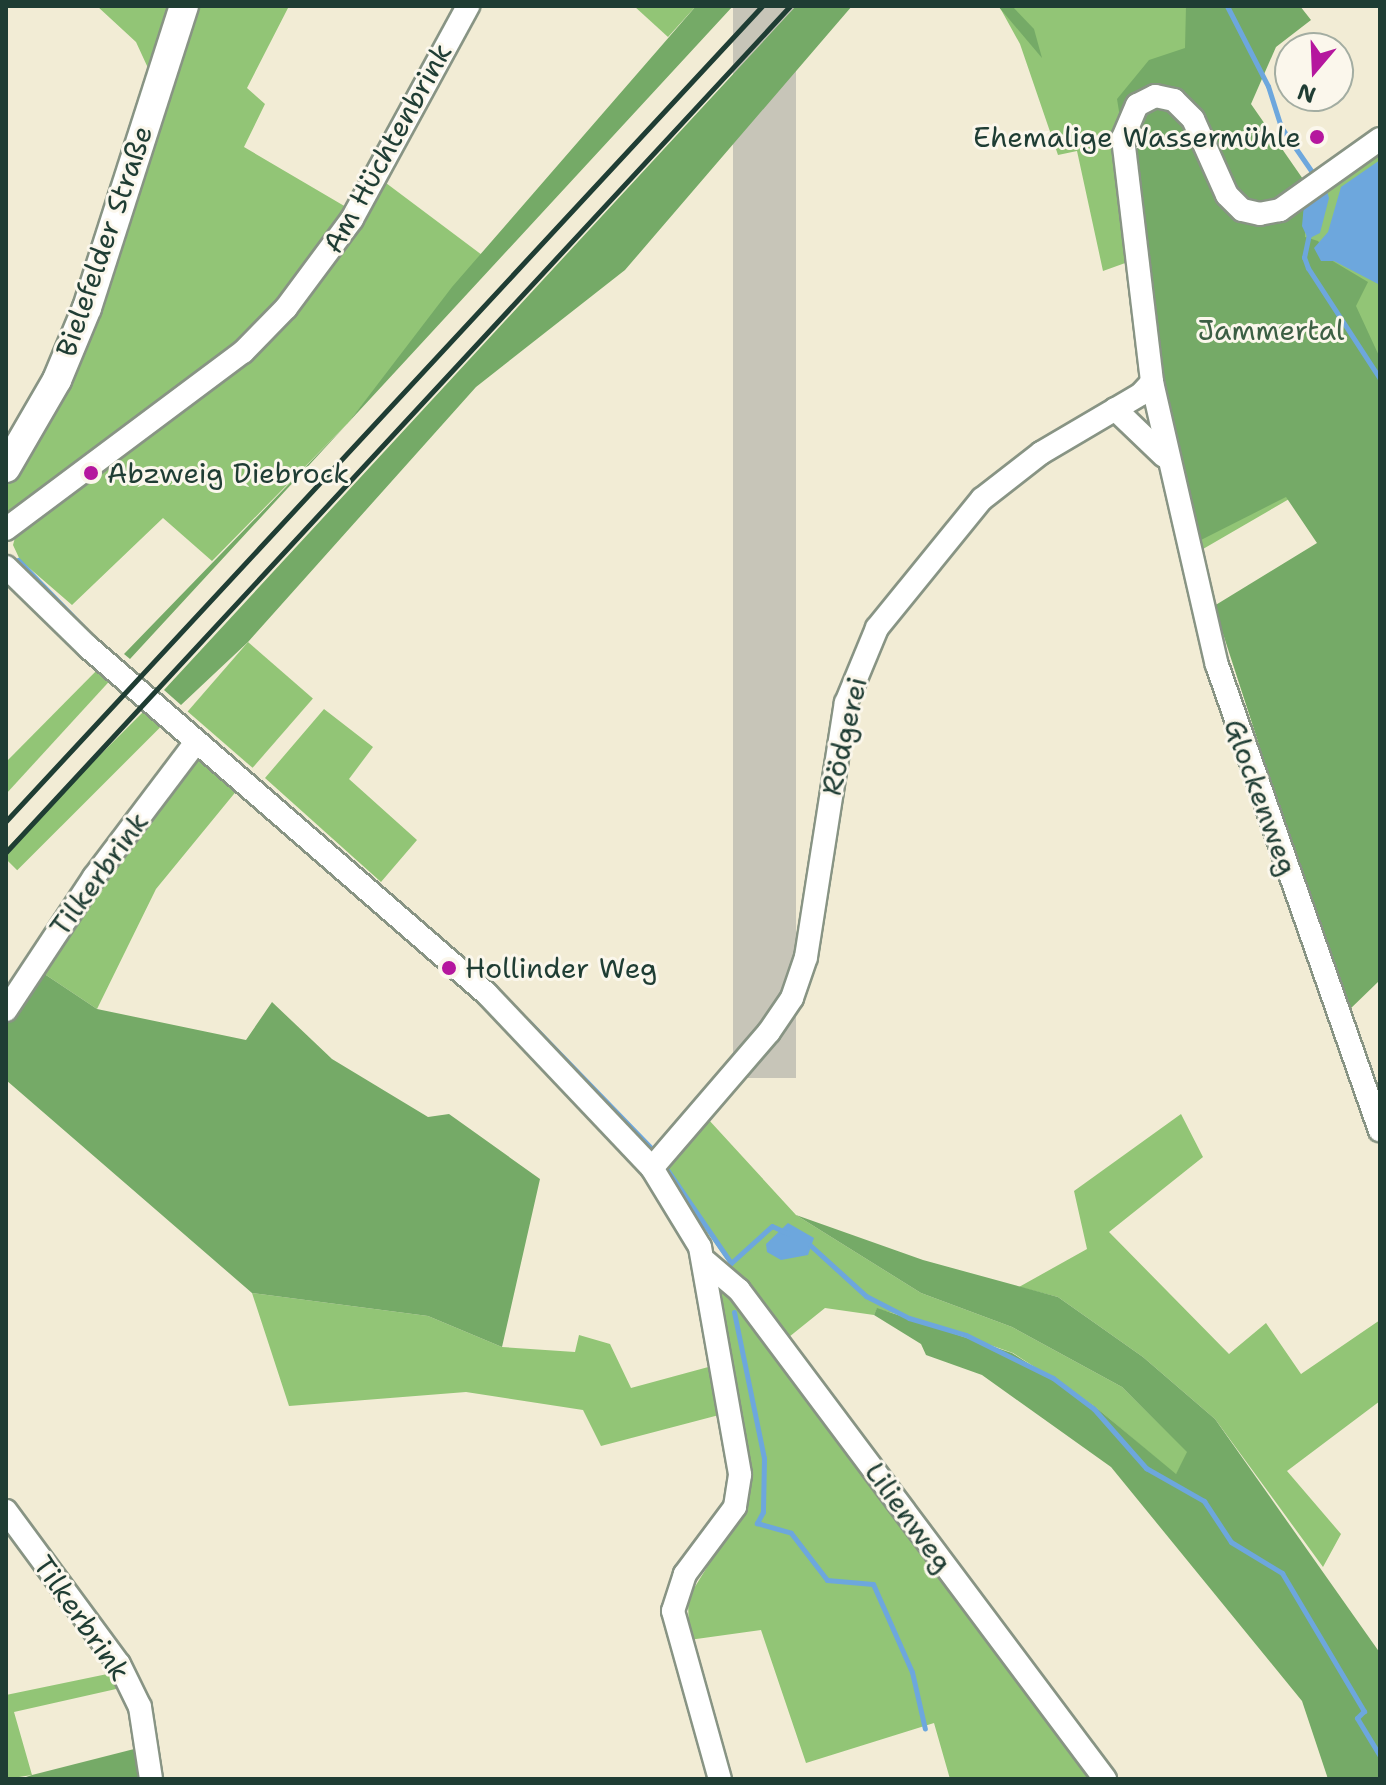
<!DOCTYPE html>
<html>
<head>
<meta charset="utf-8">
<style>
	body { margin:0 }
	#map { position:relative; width:1386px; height:1785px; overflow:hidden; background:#f2ecd5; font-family:"Shantell Sans",sans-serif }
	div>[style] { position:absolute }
	.industrial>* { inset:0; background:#c7c5b8; transform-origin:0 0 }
	.green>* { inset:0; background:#92c576; transform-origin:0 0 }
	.forest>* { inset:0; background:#75aa67 }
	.water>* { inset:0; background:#6da7dd }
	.stream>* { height:5px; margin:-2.5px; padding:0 2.5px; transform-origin:2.5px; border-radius:2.5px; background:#6da7dd }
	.roads { filter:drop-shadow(2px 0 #889484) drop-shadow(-2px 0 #889484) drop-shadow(0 2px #889484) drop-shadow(0 -2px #889484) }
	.minor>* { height:22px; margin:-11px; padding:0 11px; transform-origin:11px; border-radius:11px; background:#fff }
	.major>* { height:28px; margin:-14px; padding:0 14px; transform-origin:14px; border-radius:14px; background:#fff }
	.rail>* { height:5px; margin:-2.5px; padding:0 2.5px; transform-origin:2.5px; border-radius:2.5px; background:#1f3d34 }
	.dots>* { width:22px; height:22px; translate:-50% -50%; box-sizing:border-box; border:4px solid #fbf7ec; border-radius:50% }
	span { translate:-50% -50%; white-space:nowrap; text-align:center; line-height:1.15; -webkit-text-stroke:6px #fbf7ec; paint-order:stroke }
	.poi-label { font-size:28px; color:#1f3d34 }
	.right { translate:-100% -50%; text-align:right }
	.left { translate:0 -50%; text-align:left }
	.street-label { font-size:28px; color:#1f3d34 }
	.park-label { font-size:28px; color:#3c5f44 }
	.frame { position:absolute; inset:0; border:8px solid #1f3d34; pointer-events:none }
	.north { position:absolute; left:1274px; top:32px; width:80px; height:80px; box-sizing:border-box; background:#fbf7ec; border:2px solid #a3ada2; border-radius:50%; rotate:199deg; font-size:22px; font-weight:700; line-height:32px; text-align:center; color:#1f3d34 }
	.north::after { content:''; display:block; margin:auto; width:28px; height:36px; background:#b5179e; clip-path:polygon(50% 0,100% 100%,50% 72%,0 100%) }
</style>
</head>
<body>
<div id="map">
	<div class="industrial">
		<div style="left:733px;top:6px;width:63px;height:1072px"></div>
	</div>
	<div class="green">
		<div style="clip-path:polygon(97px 6px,171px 6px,148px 68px,136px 42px)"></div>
		<div style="clip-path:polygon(194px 6px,294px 6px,288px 8px,247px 88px,265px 104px,244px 147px,346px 207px,289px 293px,234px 346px,6px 514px,6px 485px,24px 461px)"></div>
		<div style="clip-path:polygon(634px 6px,696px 6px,668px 37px)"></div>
		<div style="clip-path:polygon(999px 6px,1226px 6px,1206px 105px,1251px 205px,1380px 150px,1380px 478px,1370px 452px,1203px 549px,1171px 404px,1155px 293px,1128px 262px,1103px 271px,1077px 151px,1058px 155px,1020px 44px)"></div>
		<div style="clip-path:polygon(386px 183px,482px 255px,348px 423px,212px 561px,163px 518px,72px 605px,20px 560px,13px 545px,17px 530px,332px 263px)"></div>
		<div style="left:248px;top:642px;width:86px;height:92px;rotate:41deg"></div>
		<div style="clip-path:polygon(104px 663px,116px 674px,6px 794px,6px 762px)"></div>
		<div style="left:148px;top:707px;width:23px;height:208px;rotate:45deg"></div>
		<div style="clip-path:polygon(324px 709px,373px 747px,349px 779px,417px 840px,381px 882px,265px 778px)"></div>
		<div style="clip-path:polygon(195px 758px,207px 759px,238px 789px,156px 889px,97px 1009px,37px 969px)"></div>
		<div style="clip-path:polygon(1181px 1114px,1203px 1157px,1109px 1232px,1229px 1354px,1266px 1323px,1301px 1374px,1380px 1320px,1380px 1401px,1287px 1471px,1341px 1534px,1323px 1567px,1215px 1419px,1143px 1357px,1058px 1297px,1019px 1287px,1087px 1249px,1074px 1191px)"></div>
		<div style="clip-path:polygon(708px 1119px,796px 1215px,921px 1293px,1012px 1327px,1122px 1387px,1188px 1452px,1176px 1475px,1093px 1405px,1013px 1353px,912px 1318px,877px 1309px,874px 1315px,825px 1308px,784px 1341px,663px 1170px)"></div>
		<div style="clip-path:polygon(715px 1273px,1098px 1779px,950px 1779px,934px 1723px,806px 1763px,761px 1630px,689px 1640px,688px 1598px,741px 1512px)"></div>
		<div style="clip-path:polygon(252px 1293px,428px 1316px,502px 1347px,575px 1352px,579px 1335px,610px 1344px,631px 1388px,712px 1366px,719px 1415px,601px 1446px,583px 1410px,466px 1392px,289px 1406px)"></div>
		<div style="clip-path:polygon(117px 1672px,125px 1687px,14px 1712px,32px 1775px,6px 1779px,6px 1695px)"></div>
	</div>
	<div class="forest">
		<div style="clip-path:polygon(696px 6px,733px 6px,130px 659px,124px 654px,348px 423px,452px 287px)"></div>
		<div style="clip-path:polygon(796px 6px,852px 6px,625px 270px,476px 387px,248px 642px,181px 705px,164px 690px)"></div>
		<div style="clip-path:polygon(998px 6px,1012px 6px,1034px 29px,1042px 58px)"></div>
		<div style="clip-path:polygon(1186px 6px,1300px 6px,1311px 20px,1276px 47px,1251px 104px,1305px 182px,1305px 237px,1318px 241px,1331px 260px,1368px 282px,1356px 306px,1380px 358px,1380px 980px,1346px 1013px,1214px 606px,1317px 543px,1286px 497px,1199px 541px,1175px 457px,1117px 99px,1149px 60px,1185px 48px)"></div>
		<div style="clip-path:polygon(37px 969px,97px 1009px,246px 1040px,272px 1002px,332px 1059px,428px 1117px,449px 1114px,540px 1179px,502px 1347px,428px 1316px,252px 1293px,6px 1080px,6px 1018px)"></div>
		<div style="clip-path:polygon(796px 1215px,923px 1260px,1058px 1297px,1143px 1357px,1215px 1419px,1380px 1653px,1380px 1779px,1328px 1779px,1302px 1701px,1111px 1467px,982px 1375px,926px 1355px,921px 1344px,874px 1315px,877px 1308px,1012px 1353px,1093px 1405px,1176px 1474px,1187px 1452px,1122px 1387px,1012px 1327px,921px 1293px)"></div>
		<div style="clip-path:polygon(142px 1747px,146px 1779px,20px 1779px,32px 1775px)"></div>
	</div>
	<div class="water">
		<div style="clip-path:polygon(1380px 160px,1380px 285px,1334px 261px,1321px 261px,1314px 248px,1328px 232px,1341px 187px)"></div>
		<div style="clip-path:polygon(1326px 188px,1329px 198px,1320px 233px,1308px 239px,1302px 226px,1304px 204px)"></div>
		<div style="clip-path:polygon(788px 1223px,814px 1238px,808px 1255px,781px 1260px,767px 1252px,766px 1244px)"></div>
	</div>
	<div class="stream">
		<div style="left:1227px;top:6px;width:90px;rotate:62.9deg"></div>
		<div style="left:1268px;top:86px;width:43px;rotate:72.4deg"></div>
		<div style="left:1281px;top:127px;width:55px;rotate:55.4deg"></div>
		<div style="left:1309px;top:234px;width:24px;rotate:102deg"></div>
		<div style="left:1304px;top:257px;width:12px;rotate:70deg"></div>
		<div style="left:1308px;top:268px;width:132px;rotate:57deg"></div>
		<div style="left:18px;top:560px;width:98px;rotate:45.8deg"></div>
		<div style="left:299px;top:816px;width:237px;rotate:41.1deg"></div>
		<div style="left:528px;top:1021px;width:178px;rotate:45.9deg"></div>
		<div style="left:666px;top:1168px;width:115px;rotate:55.6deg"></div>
		<div style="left:731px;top:1263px;width:55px;rotate:-42.1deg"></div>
		<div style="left:772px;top:1226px;width:17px;rotate:25deg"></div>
		<div style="left:810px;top:1245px;width:76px;rotate:42.3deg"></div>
		<div style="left:866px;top:1296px;width:48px;rotate:27.1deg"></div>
		<div style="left:909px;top:1318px;width:59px;rotate:16.6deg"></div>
		<div style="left:966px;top:1335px;width:97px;rotate:26.3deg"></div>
		<div style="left:1053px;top:1378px;width:51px;rotate:37.1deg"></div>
		<div style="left:1094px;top:1409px;width:79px;rotate:48.6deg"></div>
		<div style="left:1146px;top:1468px;width:67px;rotate:29.6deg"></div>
		<div style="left:1204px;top:1501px;width:49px;rotate:56.6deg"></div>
		<div style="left:1231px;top:1542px;width:60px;rotate:31.3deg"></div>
		<div style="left:1282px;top:1573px;width:161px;rotate:59.3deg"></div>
		<div style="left:1364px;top:1711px;width:10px;rotate:135deg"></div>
		<div style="left:1357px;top:1718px;width:44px;rotate:58.8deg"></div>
		<div style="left:734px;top:1312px;width:149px;rotate:78.4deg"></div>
		<div style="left:764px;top:1458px;width:54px;rotate:91.1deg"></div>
		<div style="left:763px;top:1512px;width:13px;rotate:119deg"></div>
		<div style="left:757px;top:1523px;width:35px;rotate:16deg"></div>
		<div style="left:791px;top:1533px;width:59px;rotate:52.5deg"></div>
		<div style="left:827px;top:1580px;width:46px;rotate:5deg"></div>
		<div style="left:873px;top:1584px;width:96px;rotate:66.1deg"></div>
		<div style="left:912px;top:1672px;width:58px;rotate:77.2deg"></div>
	</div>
	<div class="roads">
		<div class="minor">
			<div style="left:1380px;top:139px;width:123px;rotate:144.6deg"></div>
			<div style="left:1280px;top:210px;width:20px;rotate:169deg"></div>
			<div style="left:1260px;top:214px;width:18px;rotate:-167deg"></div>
			<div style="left:1242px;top:210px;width:21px;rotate:-135deg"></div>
			<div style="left:1227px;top:195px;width:83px;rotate:-114.1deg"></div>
			<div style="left:1193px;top:119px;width:27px;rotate:-135deg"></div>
			<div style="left:1174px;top:100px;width:19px;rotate:-168deg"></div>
			<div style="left:1155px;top:96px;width:20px;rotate:153deg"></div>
			<div style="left:1137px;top:105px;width:36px;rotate:113deg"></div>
			<div style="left:1123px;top:138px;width:246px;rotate:83.2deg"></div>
			<div style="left:1152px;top:382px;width:290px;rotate:77.1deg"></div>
			<div style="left:1217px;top:665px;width:493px;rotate:70.7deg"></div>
			<div style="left:1115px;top:409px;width:68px;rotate:43.8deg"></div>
			<div style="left:6px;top:529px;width:296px;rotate:-36.8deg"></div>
			<div style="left:243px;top:352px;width:62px;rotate:-45.7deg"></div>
			<div style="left:286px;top:308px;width:111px;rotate:-53.4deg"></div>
			<div style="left:352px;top:219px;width:243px;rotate:-61.4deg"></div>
			<div style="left:6px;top:567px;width:115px;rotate:44.3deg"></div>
			<div style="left:88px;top:647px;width:529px;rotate:41.01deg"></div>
			<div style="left:487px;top:994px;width:240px;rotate:46.5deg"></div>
			<div style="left:652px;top:1168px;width:92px;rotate:58.7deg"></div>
			<div style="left:700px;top:1247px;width:231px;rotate:80deg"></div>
			<div style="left:740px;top:1475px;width:32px;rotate:99deg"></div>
			<div style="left:735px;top:1507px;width:84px;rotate:126.7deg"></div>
			<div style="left:685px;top:1574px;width:39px;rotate:108deg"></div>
			<div style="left:673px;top:1611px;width:174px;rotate:74.4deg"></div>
			<div style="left:6px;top:1010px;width:159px;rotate:-56.5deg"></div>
			<div style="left:94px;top:877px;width:169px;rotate:-52.9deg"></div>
			<div style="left:652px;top:1168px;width:179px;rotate:-49.3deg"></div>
			<div style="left:769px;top:1032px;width:41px;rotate:-55.9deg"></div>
			<div style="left:792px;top:998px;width:43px;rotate:-71.1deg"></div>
			<div style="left:806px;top:957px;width:257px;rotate:-81.1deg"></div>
			<div style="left:846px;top:703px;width:81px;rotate:-67.5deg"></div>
			<div style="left:877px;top:628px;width:166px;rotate:-50.9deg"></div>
			<div style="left:982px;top:499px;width:75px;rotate:-37.9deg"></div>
			<div style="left:1041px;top:453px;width:116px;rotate:-30.5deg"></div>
			<div style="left:1141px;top:394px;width:16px;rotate:-47deg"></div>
			<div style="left:706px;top:1262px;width:43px;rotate:40.3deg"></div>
			<div style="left:739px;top:1290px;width:611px;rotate:53.19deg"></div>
			<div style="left:6px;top:1511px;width:190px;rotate:53.6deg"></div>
			<div style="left:119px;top:1664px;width:48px;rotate:64deg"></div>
			<div style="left:140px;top:1707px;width:73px;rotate:81.3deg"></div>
		</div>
		<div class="major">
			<div style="left:6px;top:468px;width:102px;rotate:-59.9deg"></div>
			<div style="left:57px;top:380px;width:78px;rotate:-67.4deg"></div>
			<div style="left:87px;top:308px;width:317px;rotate:-72.2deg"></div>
		</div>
	</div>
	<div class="rail">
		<div style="left:6px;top:821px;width:1112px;rotate:-47.15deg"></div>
		<div style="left:6px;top:852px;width:1153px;rotate:-47.18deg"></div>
	</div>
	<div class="dots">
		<div style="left:1317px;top:137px;background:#b5179e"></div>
		<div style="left:91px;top:473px;background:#b5179e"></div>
		<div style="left:449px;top:968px;background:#b5179e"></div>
	</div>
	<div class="poi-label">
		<span class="right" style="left:1301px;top:137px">Ehemalige Wassermühle</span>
		<span class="left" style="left:107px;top:473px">Abzweig Diebrock</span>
		<span class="left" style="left:465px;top:968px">Hollinder Weg</span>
	</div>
	<div class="street-label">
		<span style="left:387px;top:148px;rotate:-61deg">Am Hüchtenbrink</span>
		<span style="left:104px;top:241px;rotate:-71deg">Bielefelder Straße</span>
		<span style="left:844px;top:736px;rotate:-77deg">Rödgerei</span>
		<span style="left:1261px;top:797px;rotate:70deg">Glockenweg</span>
		<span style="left:99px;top:874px;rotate:-54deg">Tilkerbrink</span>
		<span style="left:909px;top:1517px;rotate:54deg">Lilienweg</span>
		<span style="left:82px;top:1618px;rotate:55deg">Tilkerbrink</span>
	</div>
	<div class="park-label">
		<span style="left:1271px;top:330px">Jammertal</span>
	</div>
	<div class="frame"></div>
	<div class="north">N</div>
</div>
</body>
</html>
